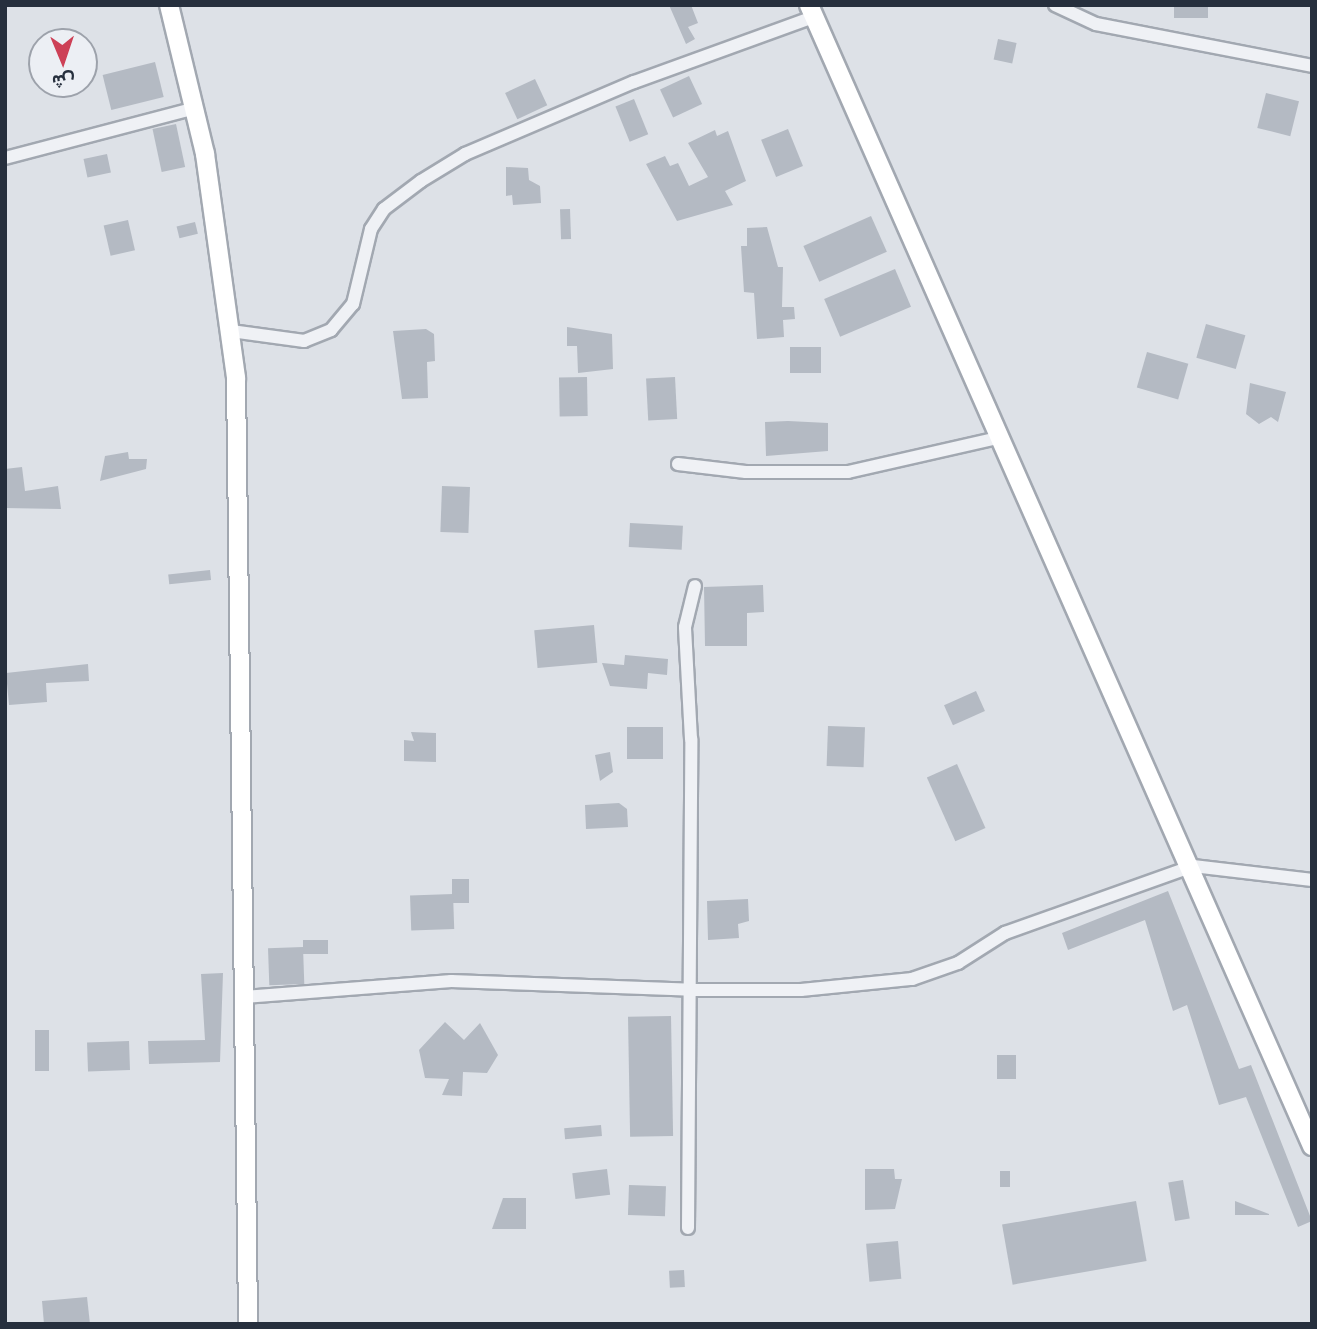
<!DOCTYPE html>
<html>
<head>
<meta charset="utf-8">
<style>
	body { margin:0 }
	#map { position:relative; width:1317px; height:1329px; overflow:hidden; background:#dde1e7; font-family:Commissioner,Vazirmatn,sans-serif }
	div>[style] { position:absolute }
	.building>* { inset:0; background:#b4bac3; transform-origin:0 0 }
	.roads { filter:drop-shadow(2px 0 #a2a8b1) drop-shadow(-2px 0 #a2a8b1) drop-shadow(0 2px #a2a8b1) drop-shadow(0 -2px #a2a8b1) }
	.street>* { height:12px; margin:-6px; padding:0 6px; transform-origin:6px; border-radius:6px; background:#eff1f5 }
	.secondary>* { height:18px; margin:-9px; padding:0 9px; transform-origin:9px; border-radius:9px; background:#fff }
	span { translate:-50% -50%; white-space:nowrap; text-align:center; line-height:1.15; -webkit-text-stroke:5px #eceff4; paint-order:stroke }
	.frame { position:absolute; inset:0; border:7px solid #262f3d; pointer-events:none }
	.north { position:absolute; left:28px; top:28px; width:70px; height:70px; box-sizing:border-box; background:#eceff4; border:2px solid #9da2ab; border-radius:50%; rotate:178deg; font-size:19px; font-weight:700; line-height:28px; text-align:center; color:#262f3d }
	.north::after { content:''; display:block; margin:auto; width:24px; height:32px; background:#cd4056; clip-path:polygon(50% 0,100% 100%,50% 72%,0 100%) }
</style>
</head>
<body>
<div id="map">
	<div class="building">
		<div style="clip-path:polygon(669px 5px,691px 5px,698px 23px,688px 27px,695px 39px,686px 44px)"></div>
		<div style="left:1174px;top:5px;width:34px;height:13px"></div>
		<div style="left:998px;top:39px;width:19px;height:21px;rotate:12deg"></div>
		<div style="left:155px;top:62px;width:36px;height:54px;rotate:76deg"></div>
		<div style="left:689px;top:76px;width:31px;height:32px;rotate:65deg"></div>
		<div style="left:535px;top:79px;width:29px;height:33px;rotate:65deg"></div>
		<div style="left:1266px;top:93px;width:34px;height:36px;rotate:14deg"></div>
		<div style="left:634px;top:99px;width:38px;height:20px;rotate:68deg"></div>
		<div style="left:176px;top:124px;width:44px;height:24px;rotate:78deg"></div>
		<div style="left:788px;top:129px;width:40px;height:29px;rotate:68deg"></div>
		<div style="clip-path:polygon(715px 130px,717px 136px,728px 131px,746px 181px,725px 191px,733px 205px,677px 221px,646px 164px,665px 156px,670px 166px,678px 163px,689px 186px,708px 177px,688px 143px)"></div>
		<div style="left:107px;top:154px;width:19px;height:24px;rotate:78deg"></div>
		<div style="clip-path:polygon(506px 167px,528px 168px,529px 180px,540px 186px,541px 203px,513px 205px,512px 195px,506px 196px)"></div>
		<div style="left:570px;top:209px;width:30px;height:10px;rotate:88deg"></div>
		<div style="left:871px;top:216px;width:39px;height:74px;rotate:66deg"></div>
		<div style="left:128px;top:220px;width:31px;height:25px;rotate:77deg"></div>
		<div style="left:195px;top:222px;width:12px;height:19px;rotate:76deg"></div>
		<div style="clip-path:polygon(767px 227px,778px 267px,783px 267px,782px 307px,794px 307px,795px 319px,783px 320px,784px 337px,757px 339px,754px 293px,744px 292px,741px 246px,747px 246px,747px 228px)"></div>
		<div style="left:895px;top:269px;width:41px;height:77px;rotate:67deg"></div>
		<div style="left:1206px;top:324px;width:41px;height:35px;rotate:16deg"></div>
		<div style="clip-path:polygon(567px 327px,612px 334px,613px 369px,578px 373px,577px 346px,567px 346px)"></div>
		<div style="clip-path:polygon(426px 329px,434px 334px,435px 361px,427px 362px,428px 398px,402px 399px,393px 331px)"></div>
		<div style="left:790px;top:347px;width:31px;height:26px"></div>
		<div style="left:1147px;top:352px;width:43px;height:37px;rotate:16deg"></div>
		<div style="left:587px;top:377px;width:39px;height:28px;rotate:89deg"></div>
		<div style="left:675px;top:377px;width:42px;height:29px;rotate:87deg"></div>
		<div style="clip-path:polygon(1250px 383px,1286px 392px,1278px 422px,1271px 417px,1259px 424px,1246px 414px)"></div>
		<div style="clip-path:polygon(788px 421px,828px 423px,828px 451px,766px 456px,765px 422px)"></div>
		<div style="clip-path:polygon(128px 452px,129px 459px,147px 459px,146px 469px,100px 481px,105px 456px)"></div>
		<div style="clip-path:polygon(22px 467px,25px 491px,58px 486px,61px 509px,5px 508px,5px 469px)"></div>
		<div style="left:442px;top:486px;width:28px;height:46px;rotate:2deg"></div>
		<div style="left:630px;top:523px;width:53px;height:24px;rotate:3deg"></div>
		<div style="left:210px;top:570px;width:10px;height:42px;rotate:84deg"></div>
		<div style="clip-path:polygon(763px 585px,764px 612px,747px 613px,747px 646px,705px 646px,704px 587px)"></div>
		<div style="left:594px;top:625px;width:38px;height:60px;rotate:85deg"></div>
		<div style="clip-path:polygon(625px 655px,668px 659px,667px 675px,648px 673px,647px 689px,610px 686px,602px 663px,624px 665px)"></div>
		<div style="clip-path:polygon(88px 664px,89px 681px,46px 683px,47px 702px,9px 705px,6px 673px)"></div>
		<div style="left:976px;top:691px;width:22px;height:35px;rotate:66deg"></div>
		<div style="left:828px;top:726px;width:37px;height:40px;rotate:2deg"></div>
		<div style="left:627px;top:727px;width:36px;height:32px"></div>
		<div style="clip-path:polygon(411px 732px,436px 733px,436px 762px,404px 761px,404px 740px,414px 741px)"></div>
		<div style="clip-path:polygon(610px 752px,613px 772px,600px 781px,595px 755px)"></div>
		<div style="left:957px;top:764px;width:70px;height:33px;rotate:66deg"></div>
		<div style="clip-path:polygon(619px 803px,627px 809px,628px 827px,586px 829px,585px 805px)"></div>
		<div style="left:452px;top:879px;width:17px;height:24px"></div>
		<div style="clip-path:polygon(1168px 891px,1239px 1069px,1251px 1065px,1312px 1221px,1298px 1227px,1246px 1097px,1219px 1105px,1187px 1005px,1173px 1011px,1145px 920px,1068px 950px,1062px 933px)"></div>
		<div style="left:453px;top:894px;width:35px;height:43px;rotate:88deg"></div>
		<div style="clip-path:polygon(748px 899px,749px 921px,738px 924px,739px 938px,708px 940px,707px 901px)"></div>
		<div style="left:303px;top:940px;width:25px;height:14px"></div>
		<div style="left:303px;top:947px;width:37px;height:35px;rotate:88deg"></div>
		<div style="clip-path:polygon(223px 973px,220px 1062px,149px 1064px,148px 1041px,205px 1040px,201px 974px)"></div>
		<div style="left:671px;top:1016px;width:120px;height:43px;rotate:89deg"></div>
		<div style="clip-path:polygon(445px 1022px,464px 1040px,480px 1023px,498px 1055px,487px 1073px,463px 1072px,462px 1096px,442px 1095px,449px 1079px,425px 1078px,419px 1050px)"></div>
		<div style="left:35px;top:1030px;width:14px;height:41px"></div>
		<div style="left:129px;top:1041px;width:29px;height:42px;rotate:88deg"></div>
		<div style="left:997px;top:1055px;width:19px;height:24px"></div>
		<div style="left:601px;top:1125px;width:11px;height:37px;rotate:85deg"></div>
		<div style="left:607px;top:1169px;width:26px;height:35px;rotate:83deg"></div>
		<div style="clip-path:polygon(865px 1169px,894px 1169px,895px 1179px,902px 1179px,895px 1209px,865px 1210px)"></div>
		<div style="left:1010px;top:1171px;width:16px;height:10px;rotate:90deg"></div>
		<div style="left:1183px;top:1180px;width:39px;height:15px;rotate:80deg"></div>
		<div style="left:629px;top:1185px;width:37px;height:30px;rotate:2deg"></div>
		<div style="clip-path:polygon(503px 1198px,526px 1198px,526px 1229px,492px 1229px)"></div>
		<div style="left:1136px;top:1201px;width:61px;height:136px;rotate:80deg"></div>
		<div style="clip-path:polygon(1235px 1201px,1269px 1214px,1269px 1215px,1235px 1215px)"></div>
		<div style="left:898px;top:1241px;width:38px;height:32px;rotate:85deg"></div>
		<div style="left:684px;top:1270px;width:17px;height:15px;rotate:87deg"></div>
		<div style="clip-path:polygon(87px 1297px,90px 1324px,44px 1324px,42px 1301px)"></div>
	</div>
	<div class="roads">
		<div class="street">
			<div style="left:1055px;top:5px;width:45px;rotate:24.9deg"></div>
			<div style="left:1096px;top:24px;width:220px;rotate:11deg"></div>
			<div style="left:5px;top:158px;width:197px;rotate:-14.7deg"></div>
			<div style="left:231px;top:331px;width:74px;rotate:7.8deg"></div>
			<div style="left:304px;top:341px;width:29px;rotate:-22deg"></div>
			<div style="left:331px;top:330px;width:34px;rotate:-50deg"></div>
			<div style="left:353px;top:304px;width:77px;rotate:-76.5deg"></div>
			<div style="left:371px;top:229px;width:24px;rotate:-57deg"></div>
			<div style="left:384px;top:209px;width:46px;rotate:-37.1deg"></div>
			<div style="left:421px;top:181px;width:52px;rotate:-31.5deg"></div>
			<div style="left:465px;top:154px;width:184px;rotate:-23.1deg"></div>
			<div style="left:634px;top:82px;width:191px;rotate:-19.9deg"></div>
			<div style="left:678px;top:464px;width:68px;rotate:6.7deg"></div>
			<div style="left:746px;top:472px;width:102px"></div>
			<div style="left:848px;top:472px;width:158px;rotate:-12.8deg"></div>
			<div style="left:244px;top:997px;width:208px;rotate:-4.4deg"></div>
			<div style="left:451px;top:981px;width:241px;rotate:2.1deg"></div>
			<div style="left:692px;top:990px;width:109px"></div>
			<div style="left:801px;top:990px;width:112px;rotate:-5.7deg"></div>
			<div style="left:912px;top:979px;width:49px;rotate:-19.2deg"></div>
			<div style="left:958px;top:963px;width:56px;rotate:-32.6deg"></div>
			<div style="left:1005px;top:933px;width:200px;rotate:-19.6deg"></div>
			<div style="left:1193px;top:866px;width:120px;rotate:6.7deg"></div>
			<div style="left:688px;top:1228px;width:489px;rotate:-89.6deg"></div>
			<div style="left:691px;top:739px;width:112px;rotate:-93.1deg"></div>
			<div style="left:685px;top:627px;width:42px;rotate:-76.3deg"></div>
		</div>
		<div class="secondary">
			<div style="left:169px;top:5px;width:153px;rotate:76.4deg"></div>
			<div style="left:205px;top:154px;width:226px;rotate:82.1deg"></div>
			<div style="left:236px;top:378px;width:946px;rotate:89.27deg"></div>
			<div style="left:809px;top:5px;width:1247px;rotate:66.21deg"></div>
		</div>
	</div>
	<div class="frame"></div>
	<div class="north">ش</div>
</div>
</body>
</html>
